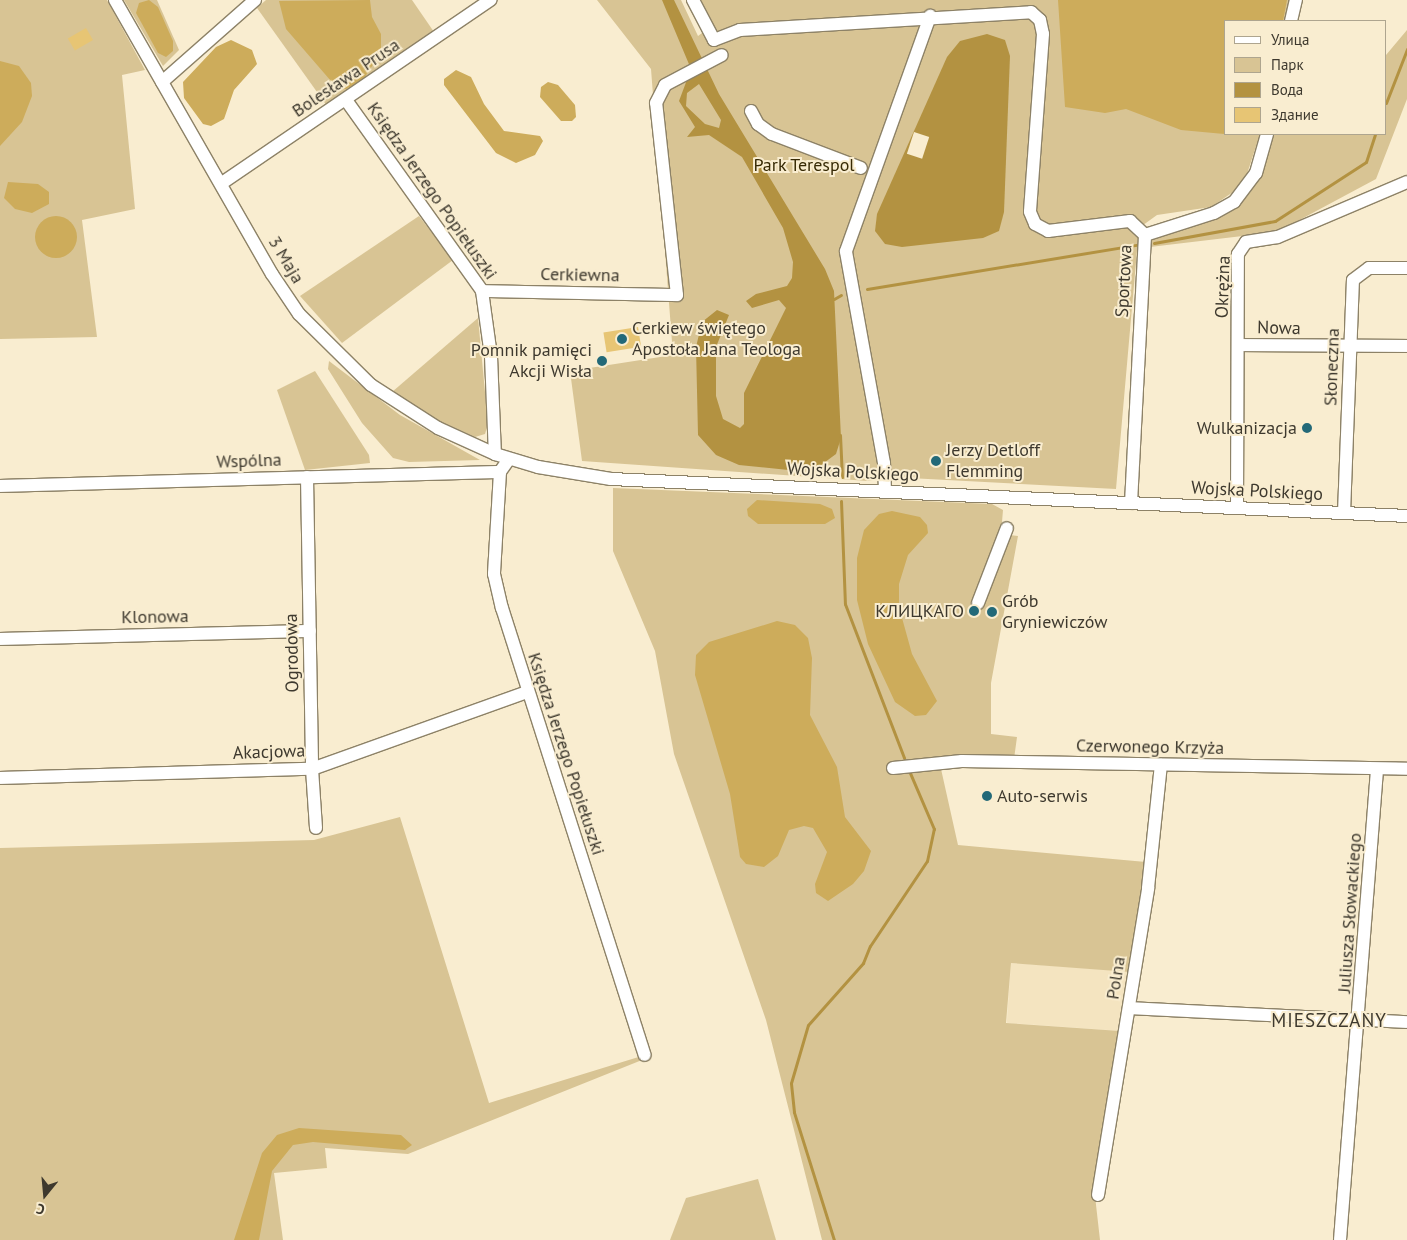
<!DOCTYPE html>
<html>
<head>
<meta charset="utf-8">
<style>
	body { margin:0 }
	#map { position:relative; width:1407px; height:1240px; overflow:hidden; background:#f9edd0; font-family:"PT Sans",sans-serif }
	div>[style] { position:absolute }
	.built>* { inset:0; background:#f4e4c0; transform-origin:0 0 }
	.green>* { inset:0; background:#d8c494 }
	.forest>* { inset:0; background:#cdac5b }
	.round { border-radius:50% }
	.water>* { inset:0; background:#b39241 }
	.pier>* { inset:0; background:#f9edd0; transform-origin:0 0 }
	.stream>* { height:3px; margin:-1.5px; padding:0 1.5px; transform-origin:1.5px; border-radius:1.5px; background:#b39241 }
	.building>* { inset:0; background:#e7c574; transform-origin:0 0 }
	.roads { filter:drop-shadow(1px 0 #8d8267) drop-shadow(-1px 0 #8d8267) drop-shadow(0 1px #8d8267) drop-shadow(0 -1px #8d8267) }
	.minor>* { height:12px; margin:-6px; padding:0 6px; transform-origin:6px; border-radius:6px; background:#fff }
	.dots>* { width:14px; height:14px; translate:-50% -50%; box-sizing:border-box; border:2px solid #f9edd0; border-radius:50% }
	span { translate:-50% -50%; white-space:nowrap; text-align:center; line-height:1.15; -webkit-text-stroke:4px #f9edd0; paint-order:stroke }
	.street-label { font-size:18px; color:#3e392e }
	.park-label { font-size:18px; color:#372a05 }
	.poi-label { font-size:18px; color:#3e392e }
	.left { translate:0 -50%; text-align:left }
	.right { translate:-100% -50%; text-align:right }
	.neighbourhood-label { font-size:19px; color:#3e392e; letter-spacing:1px }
	.legend { position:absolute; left:1224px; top:20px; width:162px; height:115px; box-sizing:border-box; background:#f9edd0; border:1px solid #aea58f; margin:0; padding:6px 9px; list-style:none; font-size:15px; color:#3e392e }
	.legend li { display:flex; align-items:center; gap:10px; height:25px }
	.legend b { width:25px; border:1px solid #aea58f }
	.north { position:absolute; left:20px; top:1170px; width:50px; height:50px; -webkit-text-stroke:4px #f9edd0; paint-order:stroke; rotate:197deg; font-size:14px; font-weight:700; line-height:20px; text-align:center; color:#3e392e }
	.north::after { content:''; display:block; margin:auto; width:18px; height:22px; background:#3e392e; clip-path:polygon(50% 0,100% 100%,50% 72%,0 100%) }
</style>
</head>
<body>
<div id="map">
	<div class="built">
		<div style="left:1011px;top:963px;width:119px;height:60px;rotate:4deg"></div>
	</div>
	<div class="green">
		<div style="clip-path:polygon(0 0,107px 0,145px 70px,122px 75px,135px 209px,82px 220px,97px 337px,0 339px)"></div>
		<div style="clip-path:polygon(124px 0,157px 0,179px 50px,163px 66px)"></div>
		<div style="clip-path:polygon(266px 0,412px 0,434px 32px,327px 106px,257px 8px)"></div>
		<div style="clip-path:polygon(597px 0,681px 0,698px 36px,713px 25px,701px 0,1289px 0,1284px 21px,1226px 21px,1226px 134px,1260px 134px,1246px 177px,1236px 190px,1211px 207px,1157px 215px,1139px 228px,1116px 489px,890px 477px,868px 481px,582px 461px,570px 371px,673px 355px,651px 69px)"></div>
		<div style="clip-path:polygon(1407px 30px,1407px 99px,1376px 179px,1277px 232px,1150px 247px,1152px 236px,1241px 202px,1261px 174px,1273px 134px,1386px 134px,1386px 55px)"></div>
		<div style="clip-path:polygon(419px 216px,453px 260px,342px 343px,300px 296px)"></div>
		<div style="clip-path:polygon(478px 318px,488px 424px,485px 434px,475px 437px,435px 419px,392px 392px)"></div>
		<div style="clip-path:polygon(329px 361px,400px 415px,480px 460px,409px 462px,393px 458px,362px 423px,328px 369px)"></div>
		<div style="clip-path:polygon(315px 371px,369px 455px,370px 463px,305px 470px,277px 390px)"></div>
		<div style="clip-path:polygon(613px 488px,992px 504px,1003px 510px,1001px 534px,1018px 536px,991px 683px,991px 734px,1017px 737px,1014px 759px,939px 760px,958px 845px,1146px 862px,1130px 972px,1011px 963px,1006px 1023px,1120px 1031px,1095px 1196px,1100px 1240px,822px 1240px,766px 1020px,674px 754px,655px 651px,613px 551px)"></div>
		<div style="clip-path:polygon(400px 817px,489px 1103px,645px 1055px,642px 1060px,408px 1154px,325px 1148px,327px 1168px,274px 1173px,283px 1240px,0 1240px,0 848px,314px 840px)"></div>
		<div style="clip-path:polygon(758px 1179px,776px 1240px,670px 1240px,686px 1198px)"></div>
	</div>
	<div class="forest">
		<div style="clip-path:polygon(149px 0,158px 7px,173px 41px,173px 51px,166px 57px,158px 53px,136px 13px,139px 3px)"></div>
		<div style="clip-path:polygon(370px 0,372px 17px,381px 34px,381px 52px,363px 80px,346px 89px,337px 88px,286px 29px,279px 1px)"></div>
		<div style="clip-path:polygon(1058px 0,1287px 0,1283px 21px,1226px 21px,1226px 134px,1238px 134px,1235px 135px,1181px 130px,1126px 109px,1105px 113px,1065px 107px)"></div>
		<div style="clip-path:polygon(231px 40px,252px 50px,257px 64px,234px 90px,224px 119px,211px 126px,203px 124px,184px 98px,183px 82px,216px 47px)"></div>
		<div style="clip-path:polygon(0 61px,19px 66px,31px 83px,32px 96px,22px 122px,0 146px)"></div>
		<div style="clip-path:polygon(456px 70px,471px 77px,484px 104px,504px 131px,540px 136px,543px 141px,535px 155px,516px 163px,496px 153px,444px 85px,444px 79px)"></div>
		<div style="clip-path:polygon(548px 82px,558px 85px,575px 105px,576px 117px,572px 121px,561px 121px,540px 97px,541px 87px)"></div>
		<div style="clip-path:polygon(8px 182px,38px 184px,49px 192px,49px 204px,32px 213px,15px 209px,4px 198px)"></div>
		<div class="round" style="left:35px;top:216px;width:42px;height:42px"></div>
		<div style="clip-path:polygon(757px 500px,820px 504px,832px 509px,835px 518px,825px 524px,758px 524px,748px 516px,747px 509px)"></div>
		<div style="clip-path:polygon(892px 511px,920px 517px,927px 525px,928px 533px,908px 555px,899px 584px,899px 607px,912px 654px,937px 701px,926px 715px,915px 716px,895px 702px,868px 644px,857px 600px,857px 558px,864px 530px,879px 514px)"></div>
		<div style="clip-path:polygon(777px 621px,795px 625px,808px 638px,812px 658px,810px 715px,837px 767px,845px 817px,871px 851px,864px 871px,853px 884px,828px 901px,816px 893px,815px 884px,827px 852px,813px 828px,804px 826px,789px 830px,778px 856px,764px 867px,746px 864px,740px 857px,730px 794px,695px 675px,696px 655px,709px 642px)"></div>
		<div style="clip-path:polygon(299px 1128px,401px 1135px,412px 1145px,405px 1150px,313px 1142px,293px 1145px,272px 1171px,259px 1240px,234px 1240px,262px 1153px,277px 1135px)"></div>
	</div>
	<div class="water">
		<div style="clip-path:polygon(evenodd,662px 0,674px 0,719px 94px,825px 269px,834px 291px,841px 438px,836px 454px,817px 468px,798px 471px,739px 465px,716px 455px,698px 435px,696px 347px,702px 322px,717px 310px,729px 315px,716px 347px,716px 396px,723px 419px,740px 428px,744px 424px,744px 393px,786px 308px,779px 300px,752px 308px,746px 301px,756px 294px,787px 286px,792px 278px,793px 262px,783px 228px,742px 157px,709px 135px,687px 137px,695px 127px,679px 101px,691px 69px,662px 0,699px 84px,721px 120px,719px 128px,705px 124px,686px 106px,687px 93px,699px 84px)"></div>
		<div style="clip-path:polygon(987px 34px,1005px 40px,1010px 56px,1004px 212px,999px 231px,983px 238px,902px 247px,885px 244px,875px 231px,877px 214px,947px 57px,960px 41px)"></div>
	</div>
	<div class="pier">
		<div style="left:914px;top:132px;width:16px;height:23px;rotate:18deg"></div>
	</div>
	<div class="stream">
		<div style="left:1386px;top:103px;width:58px;rotate:-68.7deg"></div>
		<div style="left:1154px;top:243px;width:123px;rotate:-10.3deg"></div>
		<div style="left:1275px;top:221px;width:108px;rotate:-33deg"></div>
		<div style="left:1366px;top:162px;width:29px;rotate:-72deg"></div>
		<div style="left:867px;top:289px;width:273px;rotate:-9.3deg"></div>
		<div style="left:834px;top:299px;width:8px;rotate:-30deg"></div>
		<div style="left:840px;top:435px;width:42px;rotate:87.3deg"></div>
		<div style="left:841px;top:501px;width:103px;rotate:87.8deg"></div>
		<div style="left:845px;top:604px;width:165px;rotate:69deg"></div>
		<div style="left:834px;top:1240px;width:134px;rotate:-107.4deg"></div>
		<div style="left:794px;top:1112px;width:29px;rotate:-96deg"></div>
		<div style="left:791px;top:1083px;width:60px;rotate:-73.7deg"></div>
		<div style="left:808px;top:1025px;width:83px;rotate:-48.4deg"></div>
		<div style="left:863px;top:963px;width:18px;rotate:-68deg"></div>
		<div style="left:870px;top:946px;width:102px;rotate:-56.2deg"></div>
		<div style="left:927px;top:861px;width:33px;rotate:-78deg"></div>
		<div style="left:934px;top:829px;width:61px;rotate:-113.2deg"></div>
	</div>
	<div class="building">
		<div style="left:86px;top:28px;width:14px;height:21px;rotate:60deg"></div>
		<div style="left:638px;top:327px;width:20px;height:35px;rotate:81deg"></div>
	</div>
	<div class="roads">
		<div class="minor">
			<div style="left:115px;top:0;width:316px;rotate:60.2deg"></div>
			<div style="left:272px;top:274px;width:48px;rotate:56deg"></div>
			<div style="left:299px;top:314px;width:101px;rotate:44.6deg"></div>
			<div style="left:371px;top:385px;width:80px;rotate:32.7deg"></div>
			<div style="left:438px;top:428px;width:63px;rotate:24.5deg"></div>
			<div style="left:495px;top:454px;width:45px;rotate:16.8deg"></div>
			<div style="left:538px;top:467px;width:74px;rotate:9.3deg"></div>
			<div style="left:611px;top:479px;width:797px;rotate:2.66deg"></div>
			<div style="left:693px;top:0;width:45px;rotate:62.3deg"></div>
			<div style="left:714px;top:40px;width:28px;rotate:-21deg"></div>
			<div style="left:740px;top:30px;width:292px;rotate:-3.5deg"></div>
			<div style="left:1031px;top:12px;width:12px;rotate:42deg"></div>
			<div style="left:1040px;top:20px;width:14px;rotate:78deg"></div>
			<div style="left:1043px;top:34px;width:178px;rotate:94.2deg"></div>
			<div style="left:1030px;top:212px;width:13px;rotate:67deg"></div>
			<div style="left:1035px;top:224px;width:15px;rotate:28deg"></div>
			<div style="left:1048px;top:231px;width:83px;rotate:-7deg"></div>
			<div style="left:1130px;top:221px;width:21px;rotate:43deg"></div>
			<div style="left:1291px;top:21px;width:22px;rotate:-77deg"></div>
			<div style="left:162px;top:82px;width:124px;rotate:-41.4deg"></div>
			<div style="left:346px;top:100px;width:234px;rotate:54.5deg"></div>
			<div style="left:482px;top:291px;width:66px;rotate:82.1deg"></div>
			<div style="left:491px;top:356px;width:98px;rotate:87.7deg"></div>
			<div style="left:751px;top:111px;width:15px;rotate:62deg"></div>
			<div style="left:758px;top:124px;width:17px;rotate:36deg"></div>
			<div style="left:772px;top:134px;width:95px;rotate:20.9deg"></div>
			<div style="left:222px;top:183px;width:325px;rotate:-34.3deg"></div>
			<div style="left:1145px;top:235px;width:72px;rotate:-17.7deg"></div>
			<div style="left:1214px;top:213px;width:23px;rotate:-29deg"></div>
			<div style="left:1234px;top:202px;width:36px;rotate:-53deg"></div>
			<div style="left:1256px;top:173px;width:41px;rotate:-74.2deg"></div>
			<div style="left:482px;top:291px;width:195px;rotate:1.2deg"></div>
			<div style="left:677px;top:295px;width:193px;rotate:-96.2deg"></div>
			<div style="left:656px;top:103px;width:20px;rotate:-63deg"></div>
			<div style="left:665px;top:85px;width:64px;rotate:-27.8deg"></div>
			<div style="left:1239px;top:345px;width:168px;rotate:0.3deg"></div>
			<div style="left:509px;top:459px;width:16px;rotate:125deg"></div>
			<div style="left:500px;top:472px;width:102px;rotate:93.4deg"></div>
			<div style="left:494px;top:574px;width:35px;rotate:77deg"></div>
			<div style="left:502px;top:608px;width:469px;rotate:72.3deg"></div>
			<div style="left:307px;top:477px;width:292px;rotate:89deg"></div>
			<div style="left:312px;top:769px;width:59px;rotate:86.1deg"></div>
			<div style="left:0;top:486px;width:500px;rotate:-1.6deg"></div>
			<div style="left:885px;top:491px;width:28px;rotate:-92deg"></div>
			<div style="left:884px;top:463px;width:215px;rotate:-100.2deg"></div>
			<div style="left:846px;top:251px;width:250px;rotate:-70.3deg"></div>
			<div style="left:1131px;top:503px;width:268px;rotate:-87deg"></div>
			<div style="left:1237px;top:508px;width:254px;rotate:-89.8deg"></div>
			<div style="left:1238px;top:254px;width:14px;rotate:-56deg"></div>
			<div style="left:1246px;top:242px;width:32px;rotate:-9deg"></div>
			<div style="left:1278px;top:237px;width:140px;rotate:-23.1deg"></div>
			<div style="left:1344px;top:513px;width:233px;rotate:-87.8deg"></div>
			<div style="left:1353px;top:280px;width:20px;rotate:-37deg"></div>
			<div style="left:1369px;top:268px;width:38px"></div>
			<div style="left:978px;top:603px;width:80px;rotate:-68.9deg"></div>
			<div style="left:0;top:639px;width:310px;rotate:-1.5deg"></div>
			<div style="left:893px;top:768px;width:69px;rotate:-5.8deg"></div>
			<div style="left:962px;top:761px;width:445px;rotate:1deg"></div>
			<div style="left:0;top:778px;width:312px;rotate:-1.7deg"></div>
			<div style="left:312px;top:769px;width:228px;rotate:-19.7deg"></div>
			<div style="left:1129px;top:1008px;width:278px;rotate:2.9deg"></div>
			<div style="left:1098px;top:1195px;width:311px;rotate:-80.7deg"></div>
			<div style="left:1148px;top:888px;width:124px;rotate:-84deg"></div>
			<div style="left:1340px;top:1240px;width:472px;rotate:-85.5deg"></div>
		</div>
	</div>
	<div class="dots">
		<div style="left:622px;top:339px;background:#236978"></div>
		<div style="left:602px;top:361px;background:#236978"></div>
		<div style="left:1307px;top:428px;background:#236978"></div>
		<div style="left:936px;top:461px;background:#236978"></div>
		<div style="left:974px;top:611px;background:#236978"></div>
		<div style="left:992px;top:612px;background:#236978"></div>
		<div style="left:987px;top:796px;background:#236978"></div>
	</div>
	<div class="street-label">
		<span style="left:346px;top:78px;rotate:-34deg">Bolesława Prusa</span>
		<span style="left:432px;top:191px;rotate:55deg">Księdza Jerzego Popiełuszki</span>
		<span style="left:286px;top:260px;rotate:59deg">3 Maja</span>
		<span style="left:580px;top:275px;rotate:1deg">Cerkiewna</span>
		<span style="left:1124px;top:281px;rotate:-87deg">Sportowa</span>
		<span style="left:1223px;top:287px;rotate:-88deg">Okrężna</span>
		<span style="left:1279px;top:328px;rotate:1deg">Nowa</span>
		<span style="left:1332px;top:367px;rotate:-88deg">Słoneczna</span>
		<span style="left:249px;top:461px;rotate:-2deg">Wspólna</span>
		<span style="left:853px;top:472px;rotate:3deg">Wojska Polskiego</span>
		<span style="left:1257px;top:491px;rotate:3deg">Wojska Polskiego</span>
		<span style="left:155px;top:617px;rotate:-1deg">Klonowa</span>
		<span style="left:292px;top:653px;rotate:-91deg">Ogrodowa</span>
		<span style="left:1150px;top:747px;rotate:1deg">Czerwonego Krzyża</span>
		<span style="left:269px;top:752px;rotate:-2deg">Akacjowa</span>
		<span style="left:566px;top:754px;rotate:72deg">Księdza Jerzego Popiełuszki</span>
		<span style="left:1350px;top:913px;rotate:-86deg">Juliusza Słowackiego</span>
		<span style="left:1116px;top:978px;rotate:-81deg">Polna</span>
	</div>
	<div class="park-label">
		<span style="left:804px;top:165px">Park Terespol</span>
	</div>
	<div class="poi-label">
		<span class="left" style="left:632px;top:339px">Cerkiew świętego<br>Apostoła Jana Teologa</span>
		<span class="right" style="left:592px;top:361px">Pomnik pamięci<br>Akcji Wisła</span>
		<span class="right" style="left:1297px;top:428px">Wulkanizacja</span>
		<span class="left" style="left:946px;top:461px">Jerzy Detloff<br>Flemming</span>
		<span class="left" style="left:1002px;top:612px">Grób<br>Gryniewiczów</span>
		<span class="right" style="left:964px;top:611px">КЛИЦКАГО</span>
		<span class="left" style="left:997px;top:796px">Auto-serwis</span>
	</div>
	<div class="neighbourhood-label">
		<span style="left:1329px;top:1021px">MIESZCZANY</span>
	</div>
	<ul class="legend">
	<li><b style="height:6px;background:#fff"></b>Улица</li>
	<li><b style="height:14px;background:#d8c494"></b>Парк</li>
	<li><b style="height:14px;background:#b39241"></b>Вода</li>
	<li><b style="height:14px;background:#e7c574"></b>Здание</li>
	</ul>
	<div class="north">С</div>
</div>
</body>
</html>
